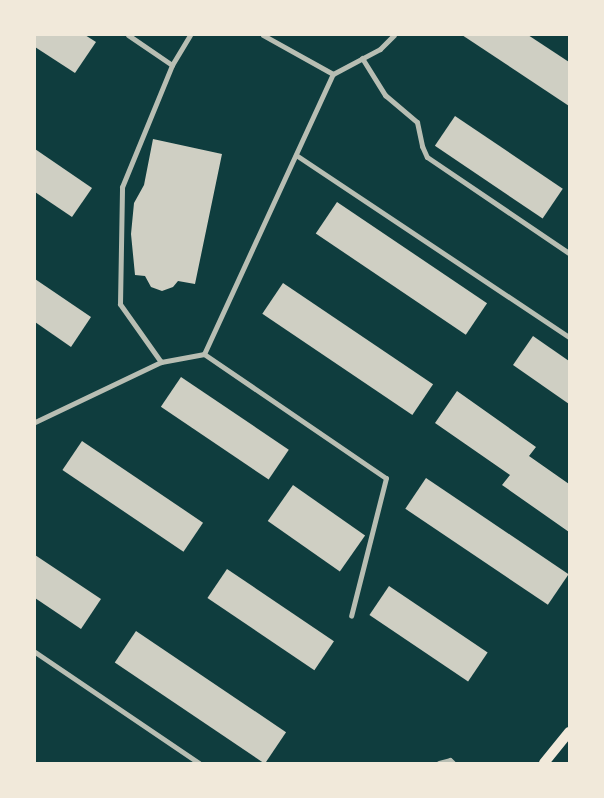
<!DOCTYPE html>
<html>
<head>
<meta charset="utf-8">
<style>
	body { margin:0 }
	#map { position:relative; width:604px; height:798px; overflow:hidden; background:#0f3d3e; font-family:"Playfair Display",serif }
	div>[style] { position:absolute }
	.building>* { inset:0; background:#cfcfc3; transform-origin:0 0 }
	.minor>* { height:5px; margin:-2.5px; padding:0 2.5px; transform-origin:2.5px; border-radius:2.5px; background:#b8beb3 }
	.secondary>* { height:10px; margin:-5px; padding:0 5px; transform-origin:5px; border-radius:5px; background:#f1e9da }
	span { translate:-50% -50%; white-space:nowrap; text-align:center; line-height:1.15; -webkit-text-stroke:5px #f1e9da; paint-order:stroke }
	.frame { position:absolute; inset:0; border:36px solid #f1e9da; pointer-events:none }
</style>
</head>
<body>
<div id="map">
	<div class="building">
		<div style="clip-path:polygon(35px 35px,85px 35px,96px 42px,75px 73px,35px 47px)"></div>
		<div style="clip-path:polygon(462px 35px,528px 35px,569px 62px,569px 106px)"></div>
		<div style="left:455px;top:116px;width:130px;height:36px;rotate:34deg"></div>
		<div style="clip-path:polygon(153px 139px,222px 154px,195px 284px,178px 281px,173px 287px,162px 291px,151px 287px,145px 276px,135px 275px,131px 234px,134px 203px,144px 185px)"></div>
		<div style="clip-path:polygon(35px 149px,92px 188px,72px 217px,35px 192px)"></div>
		<div style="left:337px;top:202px;width:181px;height:38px;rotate:34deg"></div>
		<div style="clip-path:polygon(35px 279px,91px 317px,71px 347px,35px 322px)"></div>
		<div style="left:283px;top:283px;width:181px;height:37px;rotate:34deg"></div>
		<div style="clip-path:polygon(533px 336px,569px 361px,569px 404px,513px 365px)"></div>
		<div style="left:181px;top:377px;width:130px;height:36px;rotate:34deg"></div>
		<div style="clip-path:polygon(457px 391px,536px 447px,529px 456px,569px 484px,569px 532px,502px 485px,510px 475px,435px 423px)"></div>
		<div style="left:82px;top:441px;width:146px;height:35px;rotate:34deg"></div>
		<div style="left:426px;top:478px;width:172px;height:37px;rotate:34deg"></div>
		<div style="left:293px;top:485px;width:88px;height:44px;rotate:35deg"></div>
		<div style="clip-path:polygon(35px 555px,101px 599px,81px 629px,35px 598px)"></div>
		<div style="left:227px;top:569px;width:129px;height:35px;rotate:34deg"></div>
		<div style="left:389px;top:586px;width:119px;height:35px;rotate:34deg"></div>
		<div style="left:136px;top:631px;width:181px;height:38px;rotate:34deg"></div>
	</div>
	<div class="minor">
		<div style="left:362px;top:58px;width:44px;rotate:58.1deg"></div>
		<div style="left:385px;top:95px;width:42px;rotate:40.2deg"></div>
		<div style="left:417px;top:122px;width:25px;rotate:78deg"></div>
		<div style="left:422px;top:146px;width:12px;rotate:66deg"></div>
		<div style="left:427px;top:157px;width:171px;rotate:34.1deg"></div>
		<div style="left:172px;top:65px;width:35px;rotate:-59deg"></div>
		<div style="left:333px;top:74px;width:53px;rotate:-28deg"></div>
		<div style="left:380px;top:49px;width:20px;rotate:-45deg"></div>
		<div style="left:296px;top:155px;width:328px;rotate:33.7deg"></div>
		<div style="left:204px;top:354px;width:308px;rotate:-65.3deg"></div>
		<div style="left:333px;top:74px;width:80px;rotate:-150.9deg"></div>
		<div style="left:161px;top:362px;width:44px;rotate:-10.5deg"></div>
		<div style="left:204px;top:354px;width:220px;rotate:34.3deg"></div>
		<div style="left:386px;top:478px;width:142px;rotate:104.2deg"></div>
		<div style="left:35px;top:422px;width:140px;rotate:-25.5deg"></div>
		<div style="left:161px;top:362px;width:71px;rotate:-125.3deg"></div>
		<div style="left:120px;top:304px;width:117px;rotate:-89deg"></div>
		<div style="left:122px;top:187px;width:132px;rotate:-67.7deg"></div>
		<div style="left:172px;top:65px;width:53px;rotate:-145.7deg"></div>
		<div style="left:35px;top:652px;width:198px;rotate:34.1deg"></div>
		<div style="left:439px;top:763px;width:11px;rotate:-15deg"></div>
		<div style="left:450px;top:760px;width:4px;rotate:45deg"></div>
	</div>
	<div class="secondary">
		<div style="left:544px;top:763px;width:40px;rotate:-51deg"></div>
	</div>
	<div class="frame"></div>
</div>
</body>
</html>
